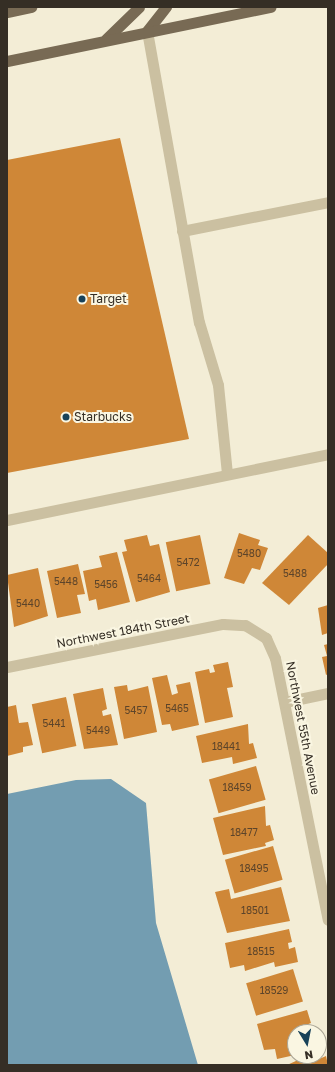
<!DOCTYPE html>
<html>
<head>
<meta charset="utf-8">
<style>
	body { margin:0 }
	#map { position:relative; width:335px; height:1072px; overflow:hidden; background:#f3edd6; font-family:"Golos Text",sans-serif }
	div>[style] { position:absolute }
	.water>* { inset:0; background:#739db1 }
	.building>* { inset:0; background:#cf8737; transform-origin:0 0 }
	.service>* { height:11px; margin:-5.5px; padding:0 5.5px; transform-origin:5.5px; border-radius:5.5px; background:#cbc0a1 }
	.minor>* { height:11px; margin:-5.5px; padding:0 5.5px; transform-origin:5.5px; border-radius:5.5px; background:#cbc0a1 }
	.primary>* { height:11px; margin:-5.5px; padding:0 5.5px; transform-origin:5.5px; border-radius:5.5px; background:#786a54 }
	.dots>* { width:11px; height:11px; translate:-50% -50%; box-sizing:border-box; border:2px solid #faf6e2; border-radius:50% }
	span { translate:-50% -50%; white-space:nowrap; text-align:center; line-height:1.15; -webkit-text-stroke:4px #faf6e2; paint-order:stroke }
	.number-label { font-size:10px; color:#5c442a }
	.number-label span { -webkit-text-stroke-width:0 }
	.poi-label { font-size:12px; color:#352e25 }
	.left { translate:0 -50%; text-align:left }
	.street-label { font-size:12px; color:#352e25 }
	.frame { position:absolute; inset:0; border:8px solid #352e25; pointer-events:none }
	.north { position:absolute; left:287px; top:1024px; width:40px; height:40px; box-sizing:border-box; background:#faf6e2; border:1px solid #aba696; border-radius:50%; rotate:170deg; font-size:11px; font-weight:700; line-height:16px; text-align:center; color:#352e25 }
	.north::after { content:''; display:block; margin:auto; width:14px; height:18px; background:#184259; clip-path:polygon(50% 0,100% 100%,50% 72%,0 100%) }
</style>
</head>
<body>
<div id="map">
	<div class="water">
		<div style="clip-path:polygon(111px 779px,146px 803px,156px 923px,198px 1065px,7px 1065px,7px 794px,76px 780px)"></div>
	</div>
	<div class="building">
		<div style="clip-path:polygon(120px 138px,189px 439px,7px 473px,7px 160px)"></div>
		<div style="clip-path:polygon(239px 533px,260px 540px,258px 545px,268px 548px,260px 570px,252px 568px,244px 584px,224px 578px)"></div>
		<div style="clip-path:polygon(147px 535px,150px 546px,159px 544px,170px 592px,136px 602px,122px 552px,127px 551px,124px 540px)"></div>
		<div style="left:200px;top:535px;width:50px;height:35px;rotate:78deg"></div>
		<div style="clip-path:polygon(308px 535px,328px 553px,328px 564px,289px 605px,262px 583px)"></div>
		<div style="clip-path:polygon(117px 552px,130px 602px,98px 610px,96px 599px,89px 601px,83px 571px,102px 567px,99px 556px)"></div>
		<div style="clip-path:polygon(78px 564px,85px 594px,77px 595px,81px 613px,57px 618px,47px 571px)"></div>
		<div style="clip-path:polygon(38px 568px,48px 616px,14px 627px,7px 575px)"></div>
		<div style="clip-path:polygon(328px 605px,328px 633px,322px 635px,318px 608px)"></div>
		<div style="clip-path:polygon(328px 644px,328px 674px,326px 675px,322px 657px,327px 656px,324px 645px)"></div>
		<div style="clip-path:polygon(228px 662px,233px 687px,227px 688px,233px 717px,205px 723px,195px 672px,209px 669px,210px 673px,215px 672px,213px 665px)"></div>
		<div style="clip-path:polygon(167px 675px,172px 695px,178px 693px,176px 685px,190px 682px,199px 725px,172px 731px,170px 724px,162px 725px,152px 678px)"></div>
		<div style="clip-path:polygon(127px 685px,128px 691px,148px 686px,157px 732px,124px 739px,114px 687px)"></div>
		<div style="clip-path:polygon(103px 688px,107px 709px,102px 711px,103px 716px,111px 714px,118px 745px,84px 749px,73px 694px)"></div>
		<div style="left:66px;top:697px;width:50px;height:35px;rotate:78deg"></div>
		<div style="clip-path:polygon(16px 705px,19px 723px,28px 722px,33px 745px,23px 747px,23px 752px,7px 756px,7px 707px)"></div>
		<div style="clip-path:polygon(248px 724px,249px 744px,253px 743px,257px 758px,233px 764px,232px 757px,202px 763px,196px 736px)"></div>
		<div style="left:256px;top:766px;width:35px;height:49px;rotate:74deg"></div>
		<div style="clip-path:polygon(265px 806px,266px 826px,270px 825px,274px 840px,265px 843px,266px 846px,223px 855px,213px 818px)"></div>
		<div style="left:273px;top:846px;width:35px;height:50px;rotate:74deg"></div>
		<div style="clip-path:polygon(281px 887px,290px 921px,227px 933px,215px 892px,229px 889px,231px 899px)"></div>
		<div style="clip-path:polygon(289px 929px,292px 942px,288px 943px,289px 949px,295px 947px,298px 962px,275px 967px,274px 962px,245px 971px,244px 965px,230px 968px,225px 943px)"></div>
		<div style="left:293px;top:969px;width:34px;height:49px;rotate:73deg"></div>
		<div style="clip-path:polygon(307px 1010px,311px 1023px,306px 1025px,308px 1029px,315px 1027px,316px 1032px,295px 1032px,295px 1055px,277px 1059px,275px 1049px,264px 1050px,257px 1024px)"></div>
		<div style="clip-path:polygon(307px 1056px,310px 1063px,326px 1056px,328px 1065px,287px 1065px)"></div>
	</div>
	<div class="service">
		<div style="left:147px;top:31px;width:296px;rotate:79.9deg"></div>
		<div style="left:199px;top:322px;width:66px;rotate:73.2deg"></div>
		<div style="left:218px;top:385px;width:89px;rotate:84.2deg"></div>
		<div style="left:182px;top:231px;width:149px;rotate:-11.2deg"></div>
		<div style="left:7px;top:520px;width:328px;rotate:-11.6deg"></div>
	</div>
	<div class="minor">
		<div style="left:7px;top:667px;width:220px;rotate:-11.3deg"></div>
		<div style="left:223px;top:624px;width:22px;rotate:3deg"></div>
		<div style="left:245px;top:625px;width:25px;rotate:32deg"></div>
		<div style="left:266px;top:638px;width:22px;rotate:66deg"></div>
		<div style="left:275px;top:658px;width:267px;rotate:78.6deg"></div>
		<div style="left:285px;top:702px;width:44px;rotate:-11.8deg"></div>
	</div>
	<div class="primary">
		<div style="left:7px;top:12px;width:25px;rotate:-12deg"></div>
		<div style="left:147px;top:31px;width:31px;rotate:-52deg"></div>
		<div style="left:106px;top:39px;width:46px;rotate:-44.1deg"></div>
		<div style="left:7px;top:61px;width:269px;rotate:-11.6deg"></div>
	</div>
	<div class="dots">
		<div style="left:82px;top:299px;background:#184259"></div>
		<div style="left:66px;top:417px;background:#184259"></div>
	</div>
	<div class="number-label">
		<span style="left:249px;top:554px">5480</span>
		<span style="left:188px;top:563px">5472</span>
		<span style="left:295px;top:574px">5488</span>
		<span style="left:149px;top:579px">5464</span>
		<span style="left:66px;top:582px">5448</span>
		<span style="left:106px;top:585px">5456</span>
		<span style="left:28px;top:604px">5440</span>
		<span style="left:177px;top:709px">5465</span>
		<span style="left:136px;top:711px">5457</span>
		<span style="left:54px;top:724px">5441</span>
		<span style="left:98px;top:731px">5449</span>
		<span style="left:226px;top:747px">18441</span>
		<span style="left:237px;top:788px">18459</span>
		<span style="left:244px;top:833px">18477</span>
		<span style="left:254px;top:869px">18495</span>
		<span style="left:255px;top:911px">18501</span>
		<span style="left:261px;top:952px">18515</span>
		<span style="left:274px;top:991px">18529</span>
	</div>
	<div class="poi-label">
		<span class="left" style="left:90px;top:299px">Target</span>
		<span class="left" style="left:74px;top:417px">Starbucks</span>
	</div>
	<div class="street-label">
		<span style="left:123px;top:631px;rotate:-11deg">Northwest 184th Street</span>
		<span style="left:303px;top:728px;rotate:79deg">Northwest 55th Avenue</span>
	</div>
	<div class="frame"></div>
	<div class="north">N</div>
</div>
</body>
</html>
